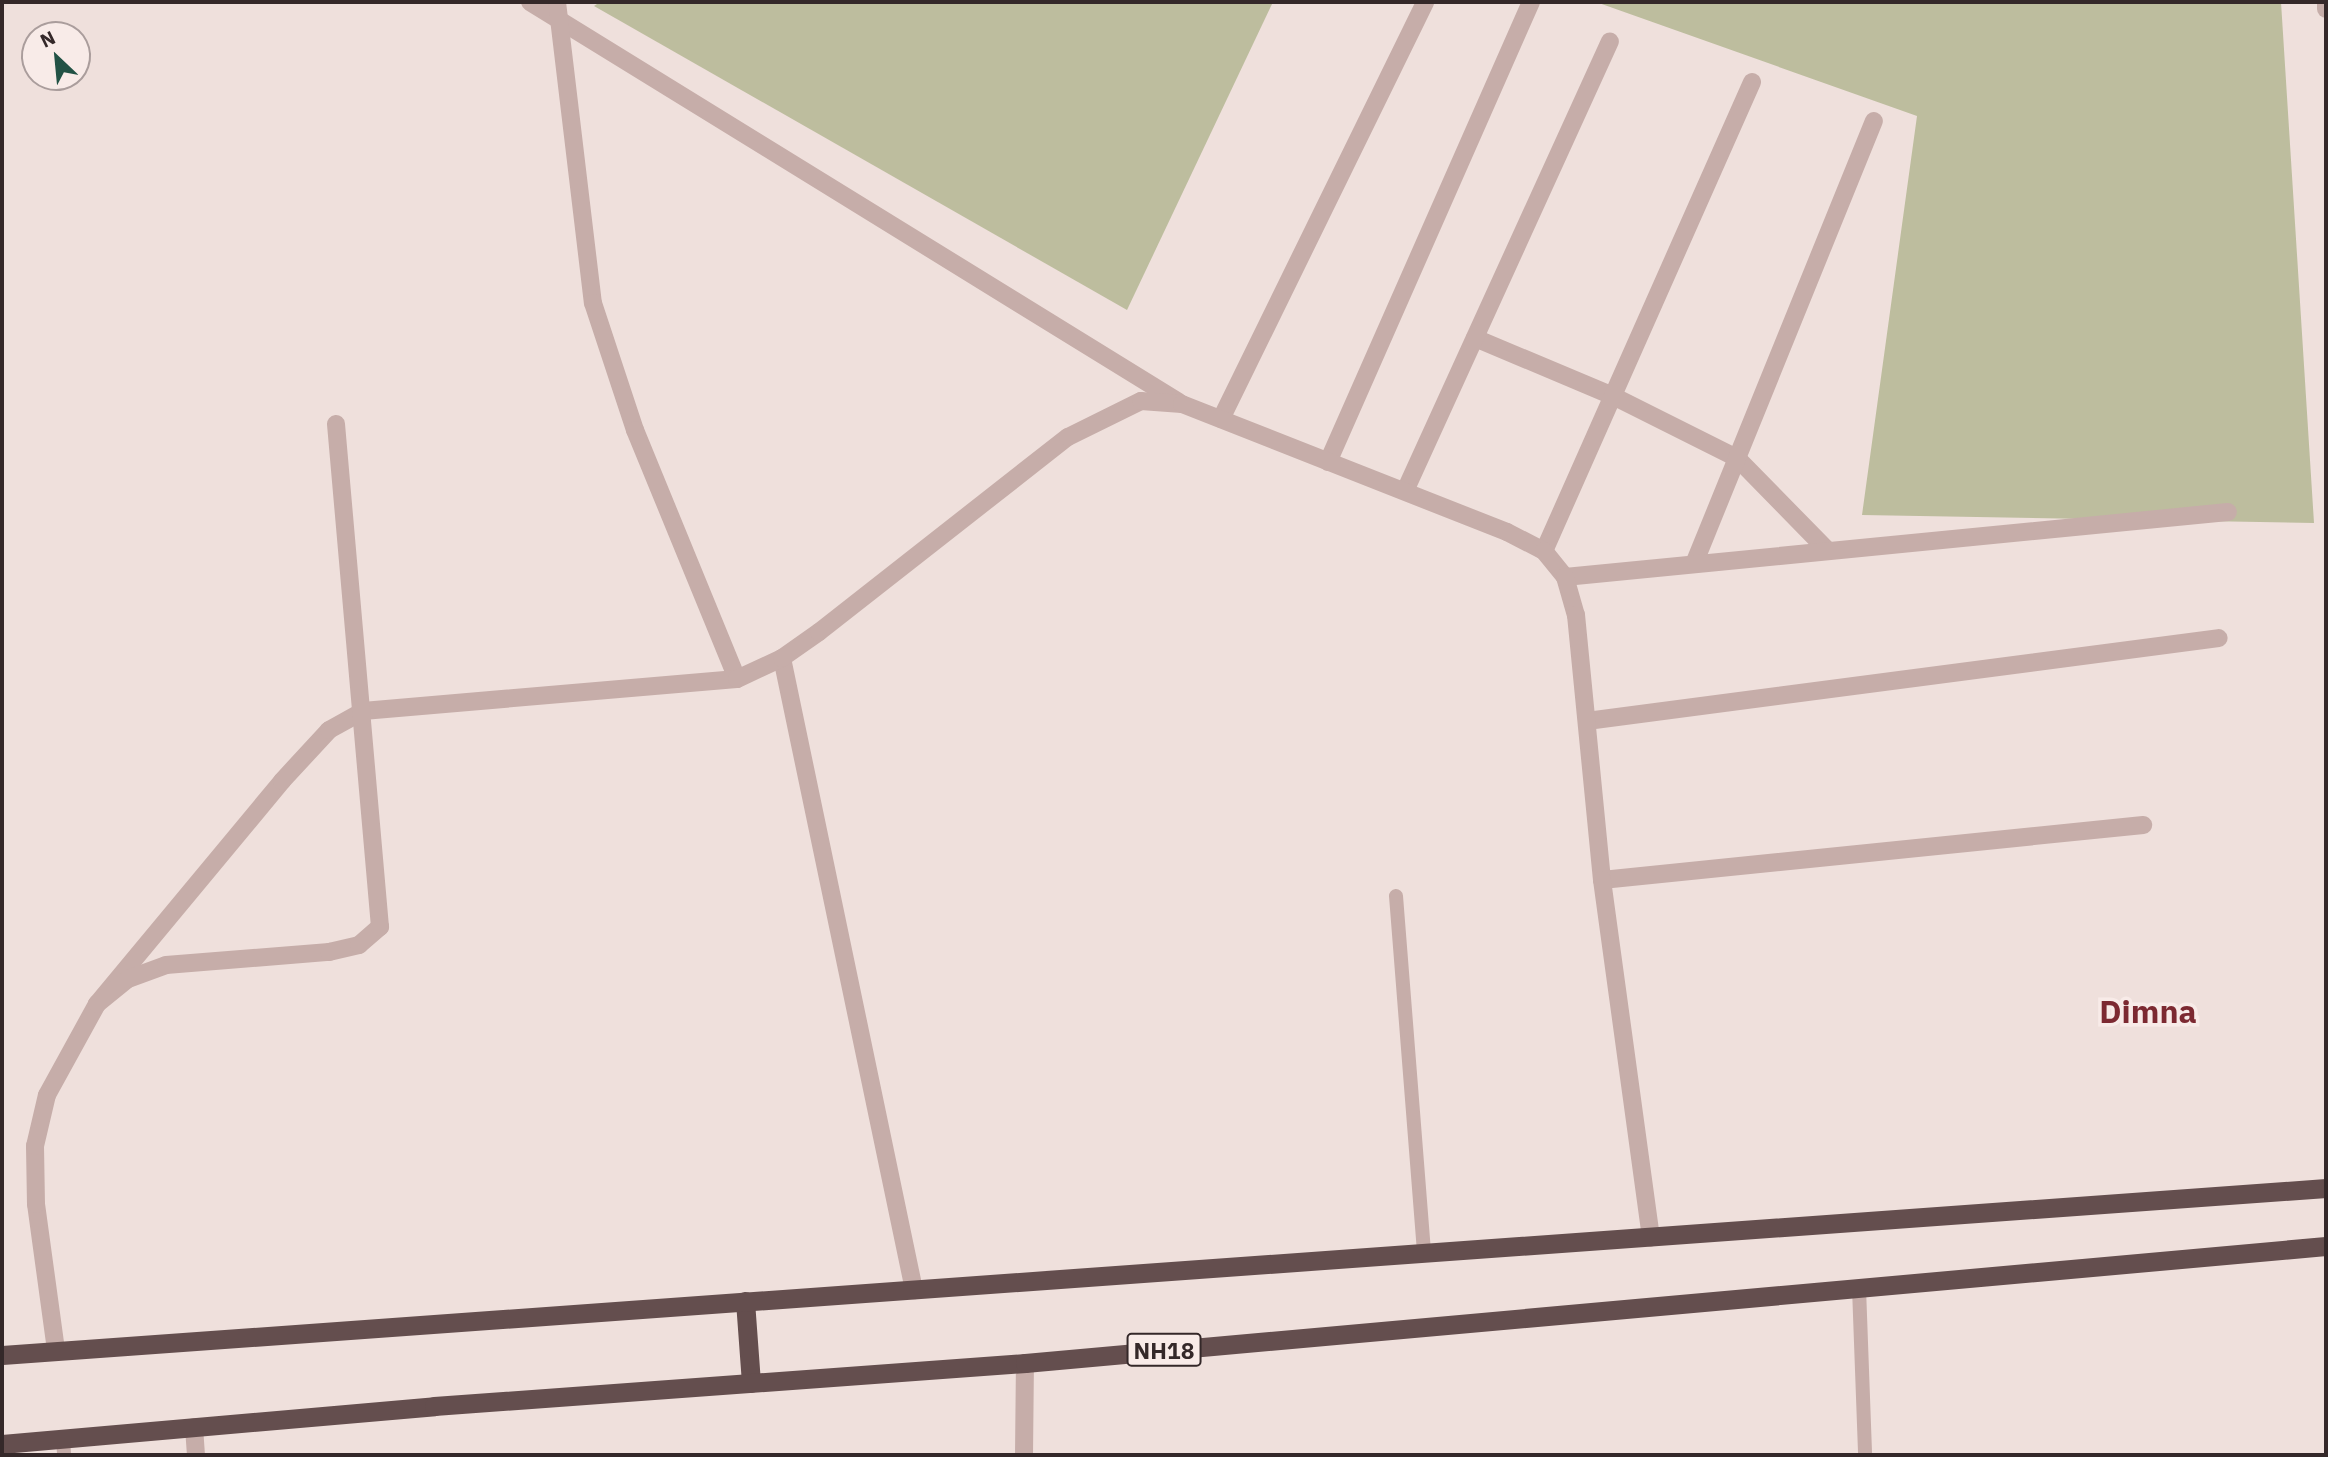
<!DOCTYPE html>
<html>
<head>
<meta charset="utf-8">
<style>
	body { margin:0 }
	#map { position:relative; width:2328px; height:1457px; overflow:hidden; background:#efe0dc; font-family:"IBM Plex Sans",sans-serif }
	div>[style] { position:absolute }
	.green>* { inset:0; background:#bdbd9e }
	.service>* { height:14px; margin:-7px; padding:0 7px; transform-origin:7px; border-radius:7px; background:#c6ada9 }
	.minor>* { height:18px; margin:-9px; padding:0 9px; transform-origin:9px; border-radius:9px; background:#c6ada9 }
	.trunk>* { height:19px; margin:-9.5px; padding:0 9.5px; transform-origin:9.5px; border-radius:9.5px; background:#644e4e }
	span { translate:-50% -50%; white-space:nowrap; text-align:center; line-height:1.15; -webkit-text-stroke:7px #f8ebe8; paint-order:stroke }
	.shield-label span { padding:2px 5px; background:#f8ebe8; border:2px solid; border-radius:5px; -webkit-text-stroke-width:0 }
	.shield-label { font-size:23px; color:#342829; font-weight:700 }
	.district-label { font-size:32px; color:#7c2931; font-weight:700 }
	.frame { position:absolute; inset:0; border:4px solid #342829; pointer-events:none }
	.north { position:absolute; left:21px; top:21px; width:70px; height:70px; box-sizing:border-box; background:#f8ebe8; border:2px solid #aa9d9c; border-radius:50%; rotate:334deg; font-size:19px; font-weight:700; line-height:28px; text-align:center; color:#342829 }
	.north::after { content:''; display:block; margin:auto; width:24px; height:32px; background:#225245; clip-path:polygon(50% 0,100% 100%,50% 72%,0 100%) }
</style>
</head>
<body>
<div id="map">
	<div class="green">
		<div style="clip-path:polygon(600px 2px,1273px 2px,1127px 310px,594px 6px)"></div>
		<div style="clip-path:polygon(1596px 2px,2281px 2px,2314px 523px,1862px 515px,1917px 116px)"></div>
	</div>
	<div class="service">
		<div style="left:1396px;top:896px;width:359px;rotate:85.5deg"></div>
		<div style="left:1859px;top:1288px;width:167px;rotate:87.9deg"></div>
		<div style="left:63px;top:1439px;width:16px;rotate:86deg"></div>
	</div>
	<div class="minor">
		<div style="left:530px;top:2px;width:762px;rotate:31.65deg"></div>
		<div style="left:557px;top:2px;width:303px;rotate:83.2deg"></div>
		<div style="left:593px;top:303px;width:134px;rotate:71.7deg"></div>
		<div style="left:635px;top:430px;width:269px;rotate:67.7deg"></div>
		<div style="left:2326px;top:2px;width:7px;rotate:90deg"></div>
		<div style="left:1475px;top:338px;width:150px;rotate:22.8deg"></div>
		<div style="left:1613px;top:396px;width:139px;rotate:26.6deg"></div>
		<div style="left:1737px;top:458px;width:130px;rotate:45.6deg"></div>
		<div style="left:1221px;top:419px;width:464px;rotate:-63.9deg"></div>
		<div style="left:1328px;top:462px;width:503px;rotate:-66.19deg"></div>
		<div style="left:1405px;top:491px;width:494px;rotate:-65.5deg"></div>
		<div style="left:1544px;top:551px;width:513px;rotate:-66.08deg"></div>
		<div style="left:1694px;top:564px;width:478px;rotate:-67.9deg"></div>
		<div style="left:1565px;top:577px;width:666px;rotate:-5.6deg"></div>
		<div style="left:782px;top:658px;width:646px;rotate:78.2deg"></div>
		<div style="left:1587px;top:721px;width:637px;rotate:-7.48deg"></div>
		<div style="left:1602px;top:880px;width:544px;rotate:-5.8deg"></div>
		<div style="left:97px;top:1004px;width:290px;rotate:-50.3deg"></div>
		<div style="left:282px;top:781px;width:69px;rotate:-47.3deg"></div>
		<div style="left:329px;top:730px;width:39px;rotate:-29deg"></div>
		<div style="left:363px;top:711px;width:375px;rotate:-4.9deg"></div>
		<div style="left:737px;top:679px;width:50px;rotate:-25deg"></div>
		<div style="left:782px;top:658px;width:45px;rotate:-35.1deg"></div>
		<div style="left:819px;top:632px;width:316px;rotate:-38.1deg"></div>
		<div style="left:1068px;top:437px;width:81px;rotate:-26.3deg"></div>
		<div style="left:1141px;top:401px;width:41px;rotate:4.2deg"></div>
		<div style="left:1182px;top:404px;width:349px;rotate:21.5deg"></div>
		<div style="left:1507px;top:532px;width:42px;rotate:27.2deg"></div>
		<div style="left:1544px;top:551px;width:33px;rotate:51deg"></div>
		<div style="left:1565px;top:577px;width:40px;rotate:74deg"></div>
		<div style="left:1576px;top:615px;width:266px;rotate:84.4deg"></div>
		<div style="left:1602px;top:880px;width:361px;rotate:82.2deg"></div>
		<div style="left:56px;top:1350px;width:147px;rotate:-97.8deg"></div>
		<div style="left:36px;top:1204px;width:58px;rotate:-91deg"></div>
		<div style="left:35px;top:1146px;width:52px;rotate:-76.8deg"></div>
		<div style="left:47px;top:1095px;width:104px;rotate:-61.2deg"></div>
		<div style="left:97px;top:1004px;width:40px;rotate:-39deg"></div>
		<div style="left:128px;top:979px;width:40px;rotate:-20.2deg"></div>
		<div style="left:166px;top:965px;width:164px;rotate:-4.6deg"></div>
		<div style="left:329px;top:952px;width:31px;rotate:-13deg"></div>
		<div style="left:359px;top:945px;width:28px;rotate:-41deg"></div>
		<div style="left:380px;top:927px;width:505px;rotate:-95deg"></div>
		<div style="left:194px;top:1427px;width:28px;rotate:86deg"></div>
		<div style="left:1024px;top:1455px;width:92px;rotate:-89.4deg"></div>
	</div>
	<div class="trunk">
		<div style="left:745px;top:1301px;width:82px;rotate:85.8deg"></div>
		<div style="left:2px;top:1355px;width:2330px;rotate:-4.11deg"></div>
		<div style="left:2px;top:1444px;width:434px;rotate:-5deg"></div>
		<div style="left:434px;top:1406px;width:593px;rotate:-4.16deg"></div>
		<div style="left:1025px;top:1363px;width:1306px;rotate:-5.14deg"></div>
	</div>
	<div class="shield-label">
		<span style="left:1164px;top:1350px">NH18</span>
	</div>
	<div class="district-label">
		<span style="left:2148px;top:1011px">Dimna</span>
	</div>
	<div class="frame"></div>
	<div class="north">N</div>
</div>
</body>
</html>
